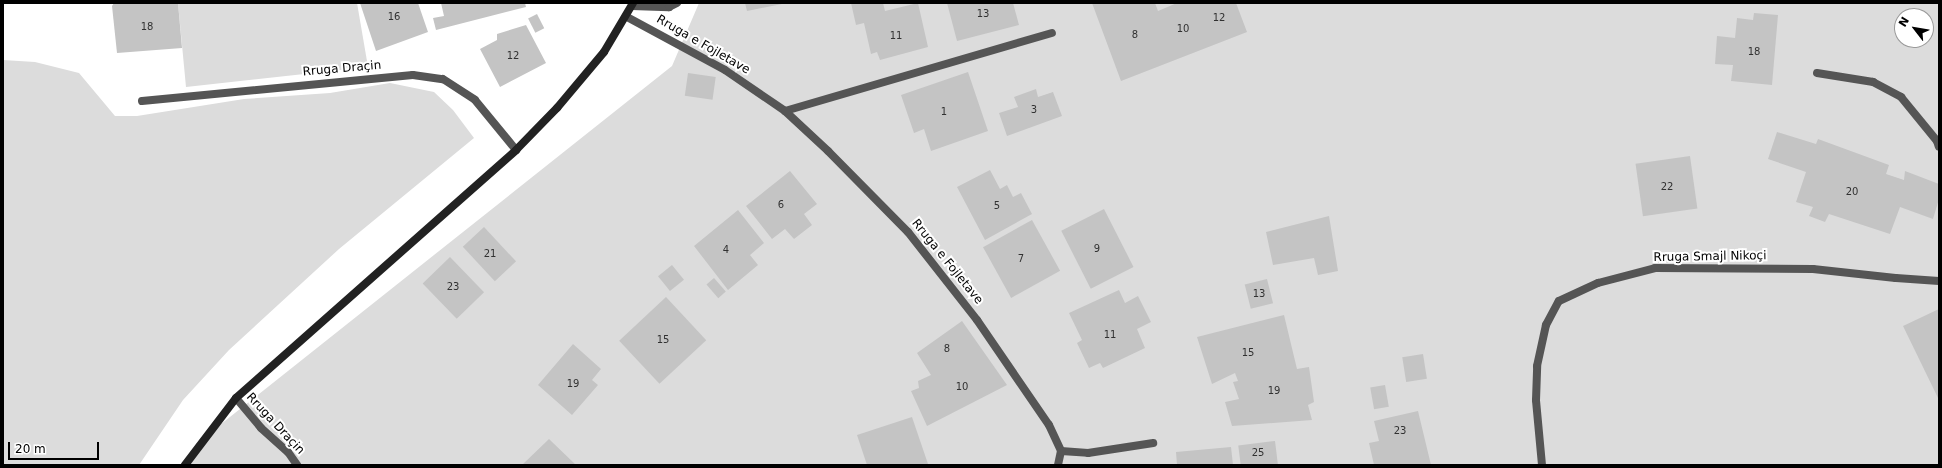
<!DOCTYPE html>
<html>
<head>
<meta charset="utf-8">
<style>
	body { margin:0 }
	#map { position:relative; width:1942px; height:468px; overflow:hidden; background:#fff; font-family:"DejaVu Sans",sans-serif }
	div>[style] { position:absolute }
	.green>* { inset:0; background:#dcdcdc }
	.building>* { inset:0; background:#c4c4c4; transform-origin:0 0 }
	.service>* { height:8px; margin:-4px; padding:0 4px; transform-origin:4px; border-radius:4px; background:#555 }
	.minor>* { height:8px; margin:-4px; padding:0 4px; transform-origin:4px; border-radius:4px; background:#555 }
	.secondary>* { height:8px; margin:-4px; padding:0 4px; transform-origin:4px; border-radius:4px; background:#222 }
	span { translate:-50% -50%; white-space:nowrap; text-align:center; line-height:1.15; -webkit-text-stroke:4px #fff; paint-order:stroke }
	.number-label { font-size:10px; color:#313131 }
	.number-label span { -webkit-text-stroke-width:0 }
	.street-label { font-size:12px; color:#000 }
	.frame { position:absolute; inset:0; border:4px solid #000; pointer-events:none }
	.north { position:absolute; left:1894px; top:8px; width:40px; height:40px; box-sizing:border-box; background:#fff; border:1px solid #999; border-radius:50%; rotate:301deg; font-size:11px; font-weight:700; line-height:16px; text-align:center; color:#000 }
	.north::after { content:''; display:block; margin:auto; width:14px; height:18px; background:#000; clip-path:polygon(50% 0,100% 100%,50% 72%,0 100%) }
	.scale { position:absolute; left:8px; top:442px; width:91px; height:18px; box-sizing:border-box; border:2px solid #000; border-top:0; padding-left:5px; font-size:12px; line-height:14px; white-space:nowrap; color:#000; -webkit-text-stroke:3px #fff; paint-order:stroke }
</style>
</head>
<body>
<div id="map">
	<div class="green">
		<div style="clip-path:polygon(178px 3px,357px 3px,368px 67px,186px 87px)"></div>
		<div style="clip-path:polygon(evenodd,699px 3px,1939px 3px,1939px 465px,186px 465px,196px 444px,672px 66px,699px 3px,1902px 16px,1926px 16px,1926px 40px,1902px 40px,1902px 16px)"></div>
		<div style="clip-path:polygon(3px 60px,35px 62px,79px 73px,115px 116px,137px 116px,244px 99px,330px 93px,390px 83px,434px 92px,453px 110px,474px 138px,339px 249px,229px 350px,183px 400px,139px 465px,3px 465px)"></div>
	</div>
	<div class="building">
		<div style="clip-path:polygon(114px 3px,178px 3px,182px 48px,117px 53px,112px 6px)"></div>
		<div style="clip-path:polygon(360px 3px,418px 3px,428px 32px,376px 51px)"></div>
		<div style="clip-path:polygon(441px 3px,525px 3px,526px 7px,436px 30px,433px 18px,444px 16px)"></div>
		<div style="clip-path:polygon(745px 3px,782px 3px,782px 4px,747px 11px)"></div>
		<div style="clip-path:polygon(851px 3px,883px 3px,885px 11px,918px 3px,928px 47px,880px 60px,877px 52px,871px 54px,864px 23px,856px 25px)"></div>
		<div style="clip-path:polygon(947px 3px,1013px 3px,1019px 25px,957px 41px)"></div>
		<div style="clip-path:polygon(1092px 3px,1155px 3px,1158px 11px,1177px 3px,1236px 3px,1247px 32px,1121px 81px)"></div>
		<div style="clip-path:polygon(1754px 13px,1778px 15px,1772px 85px,1731px 81px,1733px 65px,1715px 64px,1717px 36px,1735px 38px,1737px 18px,1753px 20px)"></div>
		<div style="left:537px;top:14px;width:16px;height:10px;rotate:63deg"></div>
		<div style="clip-path:polygon(526px 25px,546px 63px,500px 87px,480px 49px,497px 40px,497px 34px)"></div>
		<div style="clip-path:polygon(968px 72px,988px 131px,931px 151px,924px 129px,914px 133px,901px 95px)"></div>
		<div style="left:688px;top:73px;width:28px;height:23px;rotate:8deg"></div>
		<div style="clip-path:polygon(1036px 89px,1038px 97px,1053px 92px,1062px 116px,1007px 136px,999px 113px,1018px 107px,1014px 97px)"></div>
		<div style="clip-path:polygon(1777px 132px,1816px 144px,1818px 139px,1889px 165px,1886px 174px,1904px 180px,1905px 171px,1939px 184px,1939px 199px,1933px 219px,1900px 207px,1890px 234px,1829px 214px,1825px 222px,1809px 216px,1813px 207px,1796px 202px,1806px 172px,1768px 159px)"></div>
		<div style="left:1690px;top:156px;width:53px;height:55px;rotate:82deg"></div>
		<div style="clip-path:polygon(990px 170px,1000px 189px,1007px 185px,1013px 197px,1021px 193px,1032px 214px,985px 240px,957px 187px)"></div>
		<div style="clip-path:polygon(790px 171px,817px 204px,804px 214px,812px 225px,794px 239px,785px 229px,772px 239px,746px 206px)"></div>
		<div style="left:1104px;top:209px;width:65px;height:48px;rotate:63deg"></div>
		<div style="clip-path:polygon(738px 210px,764px 243px,750px 255px,758px 265px,728px 290px,694px 246px)"></div>
		<div style="clip-path:polygon(1329px 216px,1338px 271px,1318px 275px,1314px 258px,1273px 265px,1266px 232px)"></div>
		<div style="left:1032px;top:220px;width:58px;height:56px;rotate:61deg"></div>
		<div style="left:484px;top:227px;width:47px;height:29px;rotate:47deg"></div>
		<div style="left:450px;top:257px;width:49px;height:38px;rotate:46deg"></div>
		<div style="left:672px;top:265px;width:19px;height:18px;rotate:51deg"></div>
		<div style="left:714px;top:278px;width:18px;height:10px;rotate:49deg"></div>
		<div style="left:1267px;top:279px;width:25px;height:23px;rotate:76deg"></div>
		<div style="clip-path:polygon(1119px 290px,1125px 303px,1138px 296px,1151px 322px,1137px 329px,1145px 348px,1103px 368px,1100px 363px,1089px 368px,1077px 343px,1082px 340px,1069px 313px)"></div>
		<div style="left:666px;top:297px;width:59px;height:64px;rotate:47deg"></div>
		<div style="clip-path:polygon(1939px 309px,1939px 400px,1903px 326px)"></div>
		<div style="clip-path:polygon(1284px 315px,1297px 369px,1309px 367px,1314px 402px,1308px 405px,1312px 420px,1232px 426px,1225px 402px,1239px 399px,1233px 382px,1238px 381px,1235px 373px,1212px 384px,1197px 337px)"></div>
		<div style="clip-path:polygon(962px 321px,1007px 385px,927px 426px,911px 391px,919px 388px,918px 381px,931px 375px,917px 353px)"></div>
		<div style="clip-path:polygon(573px 344px,601px 369px,592px 380px,598px 385px,572px 415px,538px 385px)"></div>
		<div style="left:1423px;top:354px;width:25px;height:21px;rotate:81deg"></div>
		<div style="left:1385px;top:385px;width:22px;height:15px;rotate:80deg"></div>
		<div style="clip-path:polygon(1418px 411px,1431px 465px,1374px 465px,1369px 443px,1379px 441px,1374px 421px)"></div>
		<div style="clip-path:polygon(912px 417px,928px 464px,867px 465px,857px 435px)"></div>
		<div style="clip-path:polygon(549px 439px,576px 465px,522px 465px)"></div>
		<div style="left:1275px;top:441px;width:24px;height:37px;rotate:83deg"></div>
		<div style="clip-path:polygon(1231px 447px,1233px 465px,1177px 465px,1176px 452px)"></div>
	</div>
	<div class="service">
		<div style="left:632px;top:6px;width:37px;rotate:2deg"></div>
		<div style="left:669px;top:7px;width:9px;rotate:-27deg"></div>
		<div style="left:1817px;top:73px;width:57px;rotate:9.1deg"></div>
		<div style="left:1873px;top:82px;width:32px;rotate:28deg"></div>
		<div style="left:1901px;top:97px;width:57px;rotate:50.7deg"></div>
		<div style="left:1937px;top:141px;width:6px;rotate:72deg"></div>
		<div style="left:142px;top:101px;width:272px;rotate:-5.5deg"></div>
		<div style="left:413px;top:75px;width:30px;rotate:8deg"></div>
		<div style="left:443px;top:79px;width:38px;rotate:33deg"></div>
		<div style="left:475px;top:100px;width:65px;rotate:50.6deg"></div>
		<div style="left:236px;top:398px;width:39px;rotate:50deg"></div>
		<div style="left:261px;top:428px;width:36px;rotate:42deg"></div>
		<div style="left:288px;top:452px;width:16px;rotate:55deg"></div>
		<div style="left:1058px;top:465px;width:14px;rotate:-78deg"></div>
		<div style="left:1061px;top:451px;width:27px;rotate:4deg"></div>
		<div style="left:1088px;top:453px;width:66px;rotate:-8.7deg"></div>
		<div style="left:1542px;top:465px;width:65px;rotate:-95.3deg"></div>
		<div style="left:1536px;top:400px;width:34px;rotate:-88deg"></div>
		<div style="left:1537px;top:366px;width:42px;rotate:-77.6deg"></div>
		<div style="left:1546px;top:325px;width:27px;rotate:-62deg"></div>
		<div style="left:1559px;top:301px;width:43px;rotate:-24.8deg"></div>
		<div style="left:1598px;top:283px;width:59px;rotate:-14.7deg"></div>
		<div style="left:1655px;top:268px;width:158px;rotate:0.4deg"></div>
		<div style="left:1813px;top:269px;width:83px;rotate:6.2deg"></div>
	</div>
	<div class="minor">
		<div style="left:627px;top:17px;width:111px;rotate:28.4deg"></div>
		<div style="left:725px;top:70px;width:73px;rotate:34.3deg"></div>
		<div style="left:785px;top:111px;width:59px;rotate:42.9deg"></div>
		<div style="left:828px;top:151px;width:114px;rotate:45.4deg"></div>
		<div style="left:908px;top:232px;width:112px;rotate:51.9deg"></div>
		<div style="left:977px;top:320px;width:127px;rotate:55.6deg"></div>
		<div style="left:1049px;top:425px;width:29px;rotate:65deg"></div>
		<div style="left:785px;top:111px;width:278px;rotate:-16.3deg"></div>
		<div style="left:1896px;top:278px;width:43px;rotate:4deg"></div>
	</div>
	<div class="secondary">
		<div style="left:185px;top:465px;width:84px;rotate:-52.7deg"></div>
		<div style="left:236px;top:398px;width:374px;rotate:-41.5deg"></div>
		<div style="left:516px;top:150px;width:59px;rotate:-45.7deg"></div>
		<div style="left:557px;top:108px;width:73px;rotate:-50deg"></div>
		<div style="left:604px;top:52px;width:57px;rotate:-59.4deg"></div>
	</div>
	<div class="number-label">
		<span style="left:983px;top:14px">13</span>
		<span style="left:394px;top:17px">16</span>
		<span style="left:1219px;top:18px">12</span>
		<span style="left:147px;top:27px">18</span>
		<span style="left:1183px;top:29px">10</span>
		<span style="left:1135px;top:35px">8</span>
		<span style="left:896px;top:36px">11</span>
		<span style="left:1754px;top:52px">18</span>
		<span style="left:513px;top:56px">12</span>
		<span style="left:1034px;top:110px">3</span>
		<span style="left:944px;top:112px">1</span>
		<span style="left:1667px;top:187px">22</span>
		<span style="left:1852px;top:192px">20</span>
		<span style="left:781px;top:205px">6</span>
		<span style="left:997px;top:206px">5</span>
		<span style="left:1097px;top:249px">9</span>
		<span style="left:726px;top:250px">4</span>
		<span style="left:490px;top:254px">21</span>
		<span style="left:1021px;top:259px">7</span>
		<span style="left:453px;top:287px">23</span>
		<span style="left:1259px;top:294px">13</span>
		<span style="left:1110px;top:335px">11</span>
		<span style="left:663px;top:340px">15</span>
		<span style="left:947px;top:349px">8</span>
		<span style="left:1248px;top:353px">15</span>
		<span style="left:573px;top:384px">19</span>
		<span style="left:962px;top:387px">10</span>
		<span style="left:1274px;top:391px">19</span>
		<span style="left:1400px;top:431px">23</span>
		<span style="left:1258px;top:453px">25</span>
	</div>
	<div class="street-label">
		<span style="left:703px;top:45px;rotate:30deg">Rruga e Fojletave</span>
		<span style="left:342px;top:69px;rotate:-5deg">Rruga Draçin</span>
		<span style="left:1710px;top:257px;rotate:-1deg">Rruga Smajl Nikoçi</span>
		<span style="left:947px;top:262px;rotate:51deg">Rruga e Fojletave</span>
		<span style="left:275px;top:424px;rotate:47deg">Rruga Draçin</span>
	</div>
	<div class="frame"></div>
	<div class="north">N</div>
	<div class="scale">20 m</div>
</div>
</body>
</html>
